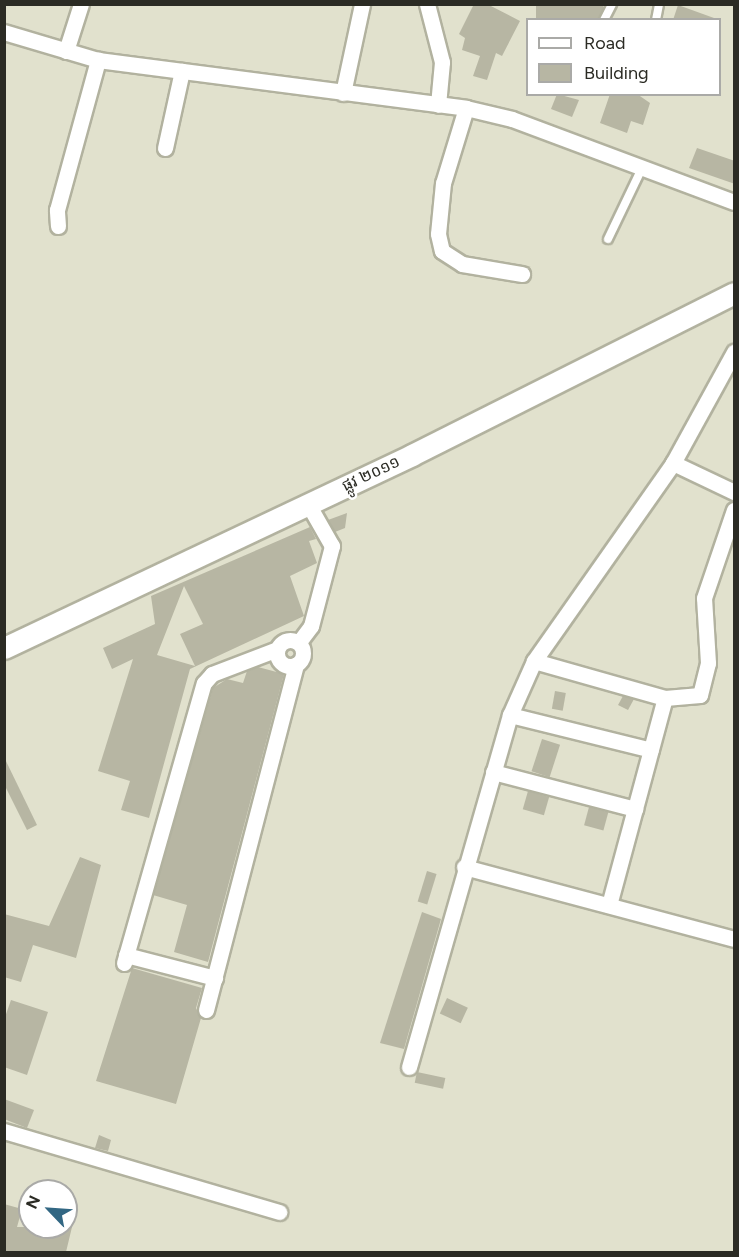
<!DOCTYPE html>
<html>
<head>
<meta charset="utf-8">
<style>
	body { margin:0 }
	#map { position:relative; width:739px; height:1257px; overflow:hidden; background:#e1e1cd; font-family:Figtree,"Noto Sans Khmer",sans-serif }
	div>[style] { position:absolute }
	.building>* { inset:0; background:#b7b6a3; transform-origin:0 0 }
	.roads { filter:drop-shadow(2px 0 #b2b29f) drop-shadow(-2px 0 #b2b29f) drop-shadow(0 2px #b2b29f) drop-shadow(0 -2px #b2b29f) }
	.service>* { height:8px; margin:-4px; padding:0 4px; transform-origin:4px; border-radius:4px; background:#fff }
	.minor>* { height:15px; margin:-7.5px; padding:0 7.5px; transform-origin:7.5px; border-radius:7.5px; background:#fff }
	.minor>.ring { margin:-7.5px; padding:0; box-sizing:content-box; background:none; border:15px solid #fff; border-radius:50% }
	.secondary>* { height:21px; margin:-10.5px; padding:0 10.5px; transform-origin:10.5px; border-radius:10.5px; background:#fff }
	span { translate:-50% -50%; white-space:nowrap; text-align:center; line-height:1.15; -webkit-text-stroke:5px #fff; paint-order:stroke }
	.street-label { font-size:16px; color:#2b2b24 }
	.frame { position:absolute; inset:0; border:6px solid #2b2b24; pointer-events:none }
	.legend { position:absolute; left:526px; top:18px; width:195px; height:78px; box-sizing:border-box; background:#fff; border:2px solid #aaaaa7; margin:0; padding:8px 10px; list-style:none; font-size:18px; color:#2b2b24 }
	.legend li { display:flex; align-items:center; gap:12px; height:30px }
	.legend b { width:30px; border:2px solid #aaaaa7 }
	.north { position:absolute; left:18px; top:1179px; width:60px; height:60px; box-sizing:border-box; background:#fff; border:2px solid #aaaaa7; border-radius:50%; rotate:295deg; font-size:16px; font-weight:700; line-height:24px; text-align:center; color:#2b2b24 }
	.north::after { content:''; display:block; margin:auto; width:21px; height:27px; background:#326783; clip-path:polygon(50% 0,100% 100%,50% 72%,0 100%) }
</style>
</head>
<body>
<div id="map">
	<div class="building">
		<div style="clip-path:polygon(474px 4px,487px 4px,520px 21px,502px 56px,496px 53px,487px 80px,473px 76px,480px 56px,462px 50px,465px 38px,459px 34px)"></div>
		<div style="left:536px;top:4px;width:67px;height:17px"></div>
		<div style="clip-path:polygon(678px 5px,714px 18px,713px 20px,673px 20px)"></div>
		<div style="clip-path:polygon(557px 94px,579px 100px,572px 117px,551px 109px)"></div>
		<div style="clip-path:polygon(610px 94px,637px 94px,650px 103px,643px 125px,631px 121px,627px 133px,600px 123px)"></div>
		<div style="clip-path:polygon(697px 148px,735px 161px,735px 184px,689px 168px)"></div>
		<div style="clip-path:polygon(347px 513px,345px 528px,335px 532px,328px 520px)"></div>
		<div style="clip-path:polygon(evenodd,310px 527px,316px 539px,309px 541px,317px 563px,290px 576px,304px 616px,190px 669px,149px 818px,121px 810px,130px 781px,98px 771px,133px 659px,112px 669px,103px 648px,155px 624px,151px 596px,310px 527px,184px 586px,203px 624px,180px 634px,195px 666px,157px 655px,184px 586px)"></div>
		<div style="clip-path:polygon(258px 667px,284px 674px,208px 962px,174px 952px,187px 905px,153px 895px,213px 688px,227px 679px,243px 683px,247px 671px)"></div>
		<div style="left:555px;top:691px;width:11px;height:18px;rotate:10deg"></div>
		<div style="clip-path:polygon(623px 696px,634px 699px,628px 710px,618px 705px)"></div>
		<div style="left:542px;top:739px;width:19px;height:34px;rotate:18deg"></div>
		<div style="clip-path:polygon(4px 757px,37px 825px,27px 830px,4px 784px)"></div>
		<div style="left:528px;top:791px;width:22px;height:19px;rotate:16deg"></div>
		<div style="left:589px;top:807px;width:20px;height:19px;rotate:15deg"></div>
		<div style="clip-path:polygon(80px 857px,101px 865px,76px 958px,33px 945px,21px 982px,4px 977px,4px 914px,49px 926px)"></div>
		<div style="left:427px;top:871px;width:10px;height:32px;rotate:17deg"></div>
		<div style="clip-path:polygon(422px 912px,441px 919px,404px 1049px,380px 1043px)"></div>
		<div style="clip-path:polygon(132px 968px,202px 988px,196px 1008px,201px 1018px,176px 1104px,96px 1081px)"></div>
		<div style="left:447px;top:998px;width:23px;height:17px;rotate:25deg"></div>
		<div style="clip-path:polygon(11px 1000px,48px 1012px,27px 1075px,4px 1067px,4px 1020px)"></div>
		<div style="left:417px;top:1072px;width:29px;height:11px;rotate:12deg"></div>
		<div style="clip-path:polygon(4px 1099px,34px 1110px,27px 1128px,4px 1119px)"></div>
		<div style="clip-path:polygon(99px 1135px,111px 1140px,108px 1151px,95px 1148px)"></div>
		<div style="clip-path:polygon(4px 1204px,22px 1209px,17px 1227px,72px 1227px,66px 1252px,4px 1252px)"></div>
	</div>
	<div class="roads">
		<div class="service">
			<div style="left:604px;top:20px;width:18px;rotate:-63deg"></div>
			<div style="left:656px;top:20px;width:16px;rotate:-79deg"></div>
			<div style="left:608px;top:239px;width:79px;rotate:-64.4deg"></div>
		</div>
		<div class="minor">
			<div style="left:427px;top:4px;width:60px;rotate:75.5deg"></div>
			<div style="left:442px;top:62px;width:43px;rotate:95.3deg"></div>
			<div style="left:4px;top:32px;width:98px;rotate:16.6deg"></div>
			<div style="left:98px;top:60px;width:371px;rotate:7.4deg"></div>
			<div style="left:466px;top:108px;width:47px;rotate:13.4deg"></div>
			<div style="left:512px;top:119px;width:237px;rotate:20.5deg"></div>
			<div style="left:66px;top:51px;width:49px;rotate:-72.3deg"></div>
			<div style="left:343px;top:93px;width:91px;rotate:-77.9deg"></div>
			<div style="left:466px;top:108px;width:78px;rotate:107deg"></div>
			<div style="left:443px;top:183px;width:51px;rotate:95.6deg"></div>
			<div style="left:438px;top:234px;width:17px;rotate:77deg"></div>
			<div style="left:442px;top:251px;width:24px;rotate:33deg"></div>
			<div style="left:462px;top:264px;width:61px;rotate:9.5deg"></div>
			<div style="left:165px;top:148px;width:79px;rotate:-77.6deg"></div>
			<div style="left:58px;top:226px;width:16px;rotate:-94deg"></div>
			<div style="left:57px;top:210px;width:156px;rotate:-74.7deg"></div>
			<div style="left:673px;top:463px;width:68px;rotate:25.4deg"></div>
			<div class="ring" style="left:277px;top:640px;width:11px;height:11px"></div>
			<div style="left:299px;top:642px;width:20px;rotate:-53deg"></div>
			<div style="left:311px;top:626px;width:83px;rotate:-75.3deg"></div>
			<div style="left:332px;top:546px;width:48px;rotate:-119.7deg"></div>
			<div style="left:534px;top:661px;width:136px;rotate:15.8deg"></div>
			<div style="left:665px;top:698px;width:35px;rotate:-5deg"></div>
			<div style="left:700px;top:695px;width:33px;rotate:-76deg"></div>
			<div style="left:708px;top:663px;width:65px;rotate:-93.5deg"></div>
			<div style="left:704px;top:598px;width:93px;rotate:-71.2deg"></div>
			<div style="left:510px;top:715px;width:145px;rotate:13.9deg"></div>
			<div style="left:493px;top:772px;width:147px;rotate:14.6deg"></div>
			<div style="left:464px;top:867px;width:279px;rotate:14.9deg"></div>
			<div style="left:609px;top:905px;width:214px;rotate:-74.9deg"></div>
			<div style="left:126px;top:955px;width:92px;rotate:14.5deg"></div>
			<div style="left:124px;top:963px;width:291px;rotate:-74.1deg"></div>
			<div style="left:204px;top:683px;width:12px;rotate:-48deg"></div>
			<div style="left:212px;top:674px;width:70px;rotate:-21deg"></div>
			<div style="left:206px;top:1010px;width:357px;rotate:-75.4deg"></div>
			<div style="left:409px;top:1067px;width:366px;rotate:-74deg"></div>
			<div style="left:510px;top:715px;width:59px;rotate:-66deg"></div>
			<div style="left:534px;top:661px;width:242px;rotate:-54.9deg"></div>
			<div style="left:673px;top:463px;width:127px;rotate:-61.2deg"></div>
			<div style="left:4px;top:1131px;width:287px;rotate:16.4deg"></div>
		</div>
		<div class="secondary">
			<div style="left:4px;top:648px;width:451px;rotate:-25.3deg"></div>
			<div style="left:412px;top:455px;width:360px;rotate:-26.7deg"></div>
		</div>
	</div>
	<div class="street-label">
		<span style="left:371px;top:474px;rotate:-25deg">ផ្លូវ ២០១១</span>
	</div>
	<div class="frame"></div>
	<ul class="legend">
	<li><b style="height:8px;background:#fff"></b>Road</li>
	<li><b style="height:16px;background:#b7b6a3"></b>Building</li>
	</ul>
	<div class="north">N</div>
</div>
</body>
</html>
